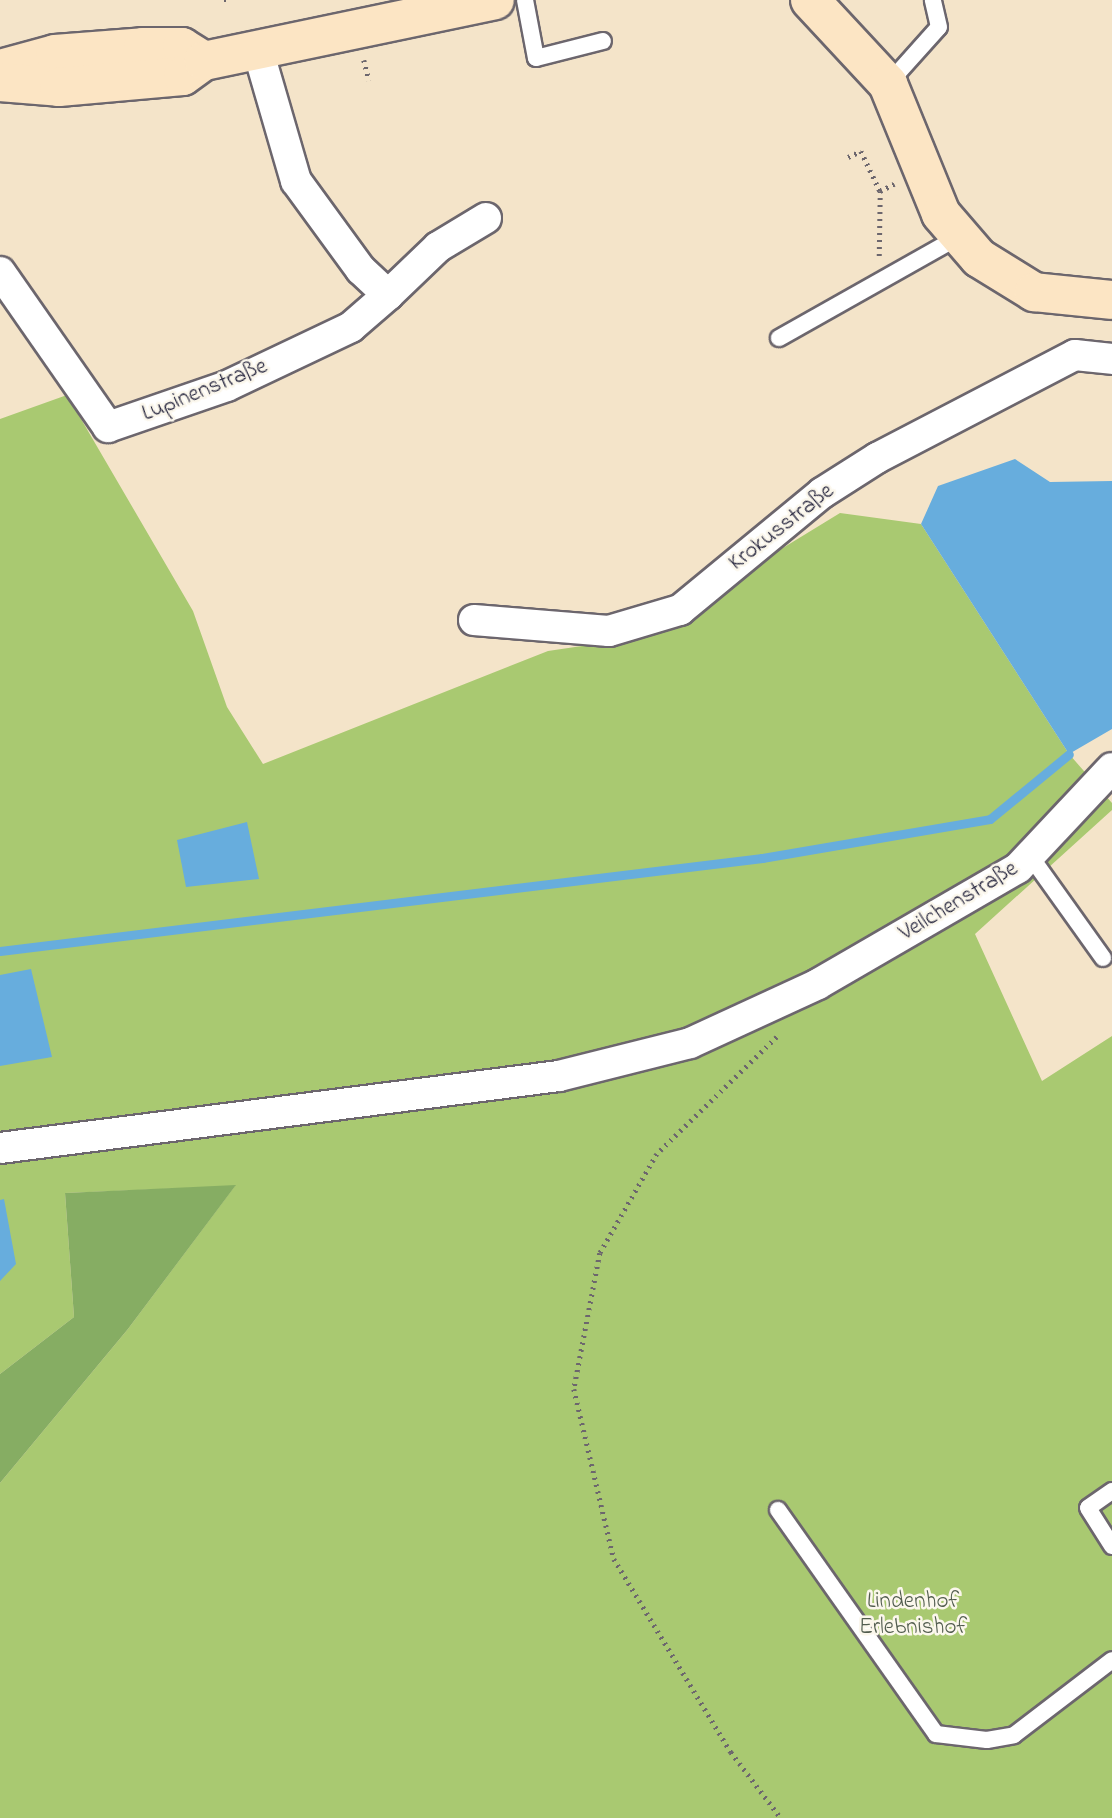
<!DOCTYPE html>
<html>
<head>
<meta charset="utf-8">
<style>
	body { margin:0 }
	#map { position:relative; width:1112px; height:1818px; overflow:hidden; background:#f4e4c9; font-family:"Indie Flower",sans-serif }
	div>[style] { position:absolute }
	.green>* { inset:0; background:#a9c971 }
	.forest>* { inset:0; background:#86ad63 }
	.water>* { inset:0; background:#67addd }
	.stream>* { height:9px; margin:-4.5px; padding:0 4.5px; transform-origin:4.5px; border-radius:4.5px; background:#67addd }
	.path>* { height:4.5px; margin-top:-2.25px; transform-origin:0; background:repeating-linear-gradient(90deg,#6c666d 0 2px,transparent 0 7px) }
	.roads { filter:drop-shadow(2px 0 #6c666d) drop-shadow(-2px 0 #6c666d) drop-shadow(0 2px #6c666d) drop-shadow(0 -2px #6c666d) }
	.service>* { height:16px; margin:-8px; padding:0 8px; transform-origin:8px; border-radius:8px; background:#fff }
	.minor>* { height:30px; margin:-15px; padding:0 15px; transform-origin:15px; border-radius:15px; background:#fff }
	.secondary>* { height:38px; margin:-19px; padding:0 19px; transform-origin:19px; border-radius:19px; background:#fce5c4 }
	span { translate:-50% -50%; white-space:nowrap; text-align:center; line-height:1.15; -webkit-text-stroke:5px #fbf7ec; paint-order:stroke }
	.street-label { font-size:23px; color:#22223b }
	.park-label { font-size:23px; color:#515c4e }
</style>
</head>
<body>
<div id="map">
	<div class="green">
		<div style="clip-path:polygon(67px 395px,193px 611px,227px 707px,263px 764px,548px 651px,636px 638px,840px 513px,921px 524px,1069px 754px,1112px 803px,1112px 810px,975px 934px,1042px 1081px,1112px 1036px,1112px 1818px,0 1818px,0 1483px,128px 1329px,235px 1186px,65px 1193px,74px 1317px,0 1374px,0 419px)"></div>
	</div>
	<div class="forest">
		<div style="clip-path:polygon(236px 1185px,128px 1329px,0 1483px,0 1374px,74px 1317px,65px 1193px)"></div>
	</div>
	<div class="water">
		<div style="clip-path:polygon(1015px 459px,1050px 482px,1112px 481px,1112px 729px,1069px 754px,921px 524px,938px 486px)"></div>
		<div style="clip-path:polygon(247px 822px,259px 879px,186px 887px,177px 840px)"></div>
		<div style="clip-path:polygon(31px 969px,52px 1057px,0 1066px,0 975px)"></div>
		<div style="clip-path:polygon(4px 1199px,16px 1264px,0 1281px,0 1200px)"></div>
	</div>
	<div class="stream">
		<div style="left:0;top:951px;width:768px;rotate:-6.96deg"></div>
		<div style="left:762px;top:858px;width:231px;rotate:-9.7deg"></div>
		<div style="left:990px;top:819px;width:102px;rotate:-39.4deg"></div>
	</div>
	<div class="path">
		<div style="left:224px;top:0;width:4px"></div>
		<div style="left:364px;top:60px;width:21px;rotate:76deg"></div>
		<div style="left:848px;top:157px;width:14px;rotate:-25deg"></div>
		<div style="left:861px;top:151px;width:44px;rotate:64.6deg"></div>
		<div style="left:880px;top:191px;width:16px;rotate:-27deg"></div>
		<div style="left:879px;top:256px;width:65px;rotate:-89.1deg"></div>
		<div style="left:777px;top:1037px;width:168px;rotate:135.7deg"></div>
		<div style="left:657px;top:1154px;width:114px;rotate:119.9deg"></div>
		<div style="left:600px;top:1253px;width:138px;rotate:100.8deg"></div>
		<div style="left:574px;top:1389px;width:175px;rotate:76.8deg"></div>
		<div style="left:614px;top:1559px;width:226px;rotate:58.8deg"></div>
		<div style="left:731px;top:1752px;width:83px;rotate:52.9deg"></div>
	</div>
	<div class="roads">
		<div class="service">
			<div style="left:525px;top:0;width:59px;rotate:79.3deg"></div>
			<div style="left:536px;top:58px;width:69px;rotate:-14.2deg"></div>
			<div style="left:888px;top:84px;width:76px;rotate:-48.2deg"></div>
			<div style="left:939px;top:27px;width:28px;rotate:-103deg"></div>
			<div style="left:779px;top:338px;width:208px;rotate:-29.4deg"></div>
			<div style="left:1031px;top:857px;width:124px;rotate:54.5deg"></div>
			<div style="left:1112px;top:1491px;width:29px;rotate:145deg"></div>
			<div style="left:1088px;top:1508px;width:45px;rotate:57.7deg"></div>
			<div style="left:778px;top:1510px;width:274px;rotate:54.8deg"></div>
			<div style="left:936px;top:1734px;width:51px;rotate:6.7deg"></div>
			<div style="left:987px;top:1740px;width:27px;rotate:-10deg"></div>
			<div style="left:1014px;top:1735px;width:123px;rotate:-37.4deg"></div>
		</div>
		<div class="minor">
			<div style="left:0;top:272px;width:189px;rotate:55.1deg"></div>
			<div style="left:108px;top:427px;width:126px;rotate:-19deg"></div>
			<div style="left:227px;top:386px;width:137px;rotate:-25.4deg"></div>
			<div style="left:351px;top:327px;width:49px;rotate:-40.9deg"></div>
			<div style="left:388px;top:295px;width:37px;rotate:-137deg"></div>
			<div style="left:361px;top:270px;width:110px;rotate:-126.1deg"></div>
			<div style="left:296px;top:181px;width:132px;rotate:-106.2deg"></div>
			<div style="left:388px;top:295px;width:69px;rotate:-43.8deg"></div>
			<div style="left:438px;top:247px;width:56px;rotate:-31.1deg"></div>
			<div style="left:474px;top:620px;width:135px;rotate:4.7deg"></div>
			<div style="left:609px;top:631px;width:74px;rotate:-16.5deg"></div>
			<div style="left:680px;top:610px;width:184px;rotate:-39.5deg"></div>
			<div style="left:822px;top:493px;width:65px;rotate:-32.5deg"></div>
			<div style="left:877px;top:458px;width:223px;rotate:-27.5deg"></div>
			<div style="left:1075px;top:355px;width:37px;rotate:6deg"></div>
			<div style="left:0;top:1148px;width:564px;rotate:-7.34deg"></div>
			<div style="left:559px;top:1076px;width:135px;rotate:-14.1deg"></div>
			<div style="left:690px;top:1043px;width:141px;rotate:-24.7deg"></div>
			<div style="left:818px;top:984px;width:231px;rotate:-30.1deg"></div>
			<div style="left:1018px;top:868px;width:137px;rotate:-46.8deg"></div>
		</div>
		<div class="secondary">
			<div style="left:810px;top:0;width:115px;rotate:47.1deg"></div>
			<div style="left:888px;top:84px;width:140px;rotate:67.8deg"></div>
			<div style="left:941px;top:214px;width:58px;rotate:49.2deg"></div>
			<div style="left:979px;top:258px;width:65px;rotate:31.7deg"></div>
			<div style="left:1034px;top:292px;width:78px;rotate:5.9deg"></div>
			<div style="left:0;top:69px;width:57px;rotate:-15.3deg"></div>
			<div style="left:55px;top:54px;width:88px;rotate:-4.5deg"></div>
			<div style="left:143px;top:47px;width:39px"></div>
			<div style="left:182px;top:47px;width:26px;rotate:32deg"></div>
			<div style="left:0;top:82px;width:59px;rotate:4.8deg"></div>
			<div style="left:59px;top:87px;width:124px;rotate:-5.1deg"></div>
			<div style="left:183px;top:76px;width:26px;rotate:-36deg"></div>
			<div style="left:204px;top:61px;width:297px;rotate:-11.8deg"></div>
		</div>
	</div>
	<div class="street-label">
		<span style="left:205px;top:391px;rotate:-22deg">Lupinenstraße</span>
		<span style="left:782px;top:528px;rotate:-38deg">Krokusstraße</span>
		<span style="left:959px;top:902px;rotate:-31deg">Veilchenstraße</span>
	</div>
	<div class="park-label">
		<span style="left:913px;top:1615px">Lindenhof<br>Erlebnishof</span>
	</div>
</div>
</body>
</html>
